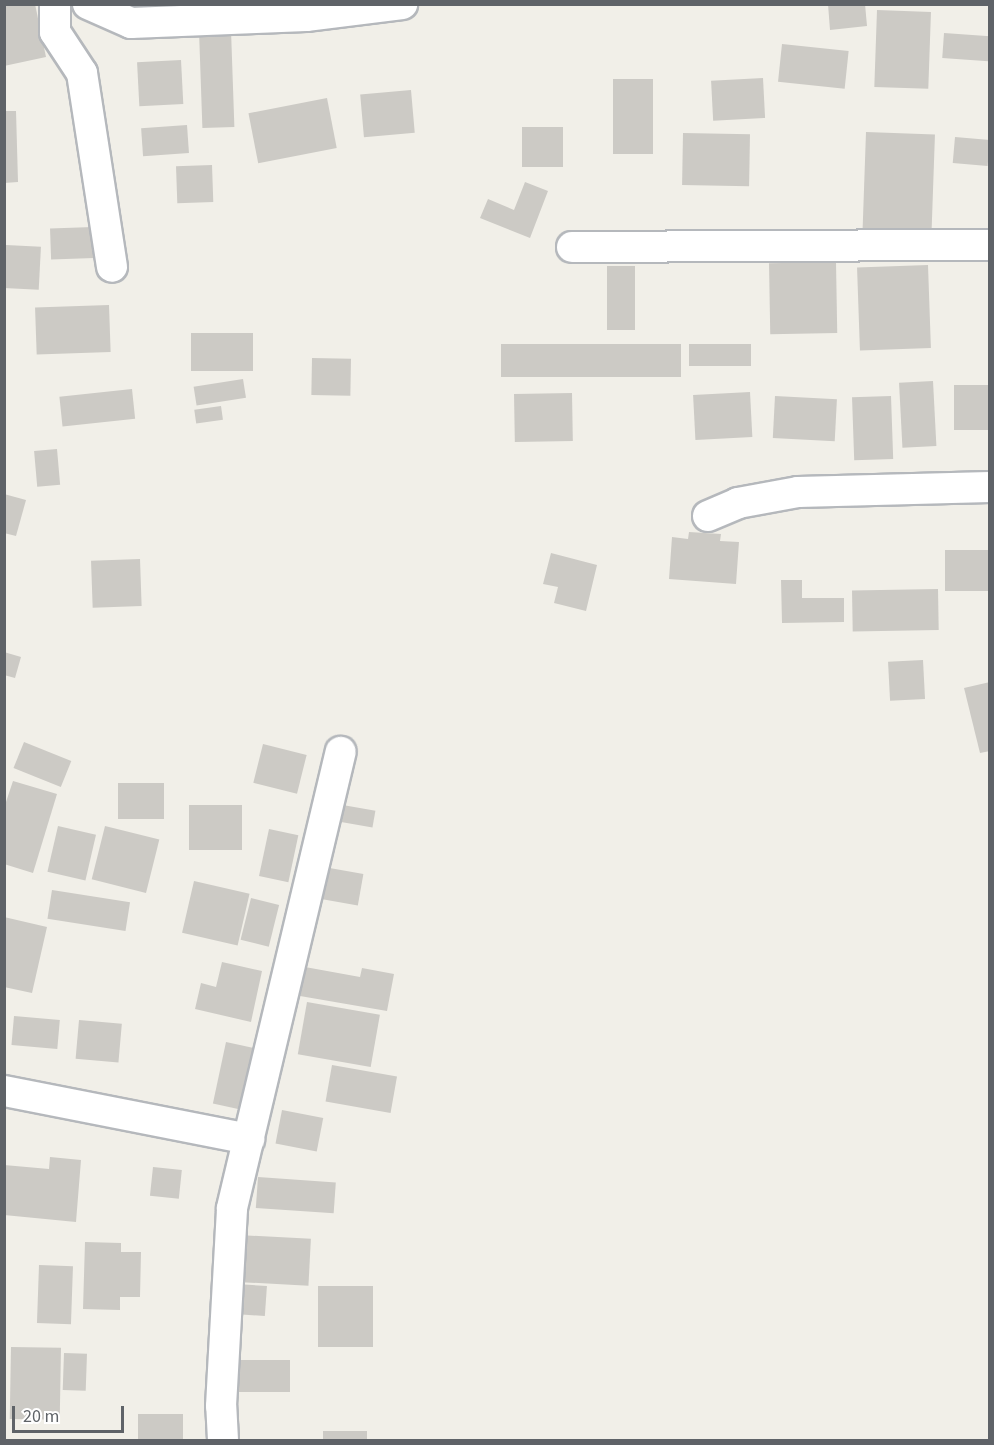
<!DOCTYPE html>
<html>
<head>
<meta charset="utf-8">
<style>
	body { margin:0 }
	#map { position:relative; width:994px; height:1445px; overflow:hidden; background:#f1efe8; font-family:"Source Sans 3",sans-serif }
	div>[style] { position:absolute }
	.building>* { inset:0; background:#cccac5; transform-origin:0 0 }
	.roads { filter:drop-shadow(2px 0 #b5b8bc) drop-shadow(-2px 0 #b5b8bc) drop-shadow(0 2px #b5b8bc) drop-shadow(0 -2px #b5b8bc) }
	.minor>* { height:30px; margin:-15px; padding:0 15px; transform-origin:15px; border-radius:15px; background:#fff }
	span { translate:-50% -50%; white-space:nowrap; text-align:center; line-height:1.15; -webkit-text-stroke:6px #fff; paint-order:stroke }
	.frame { position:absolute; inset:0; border:6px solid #5f6368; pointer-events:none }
	.scale { position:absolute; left:12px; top:1406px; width:112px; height:27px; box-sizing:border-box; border:3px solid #5f6368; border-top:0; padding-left:8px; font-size:18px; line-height:21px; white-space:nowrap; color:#5f6368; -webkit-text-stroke:4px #fff; paint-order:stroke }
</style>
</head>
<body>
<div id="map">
	<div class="building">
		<div style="clip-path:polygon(4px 4px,35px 4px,46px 57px,4px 66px)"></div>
		<div style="clip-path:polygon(828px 4px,865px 4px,867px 26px,830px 30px)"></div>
		<div style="left:877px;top:10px;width:54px;height:77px;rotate:2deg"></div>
		<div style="left:231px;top:30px;width:97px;height:32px;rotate:88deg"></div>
		<div style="left:944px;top:33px;width:46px;height:25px;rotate:4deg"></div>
		<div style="left:782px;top:44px;width:67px;height:38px;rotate:6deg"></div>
		<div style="left:181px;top:60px;width:44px;height:44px;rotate:87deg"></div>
		<div style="left:763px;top:78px;width:40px;height:52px;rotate:87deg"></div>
		<div style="left:613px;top:79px;width:40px;height:75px"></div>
		<div style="left:411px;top:90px;width:43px;height:51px;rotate:85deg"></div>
		<div style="left:327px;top:98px;width:51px;height:80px;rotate:79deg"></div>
		<div style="clip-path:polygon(4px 111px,16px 111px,18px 182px,4px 183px)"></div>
		<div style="left:187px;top:125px;width:28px;height:46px;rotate:86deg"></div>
		<div style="left:522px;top:127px;width:41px;height:40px"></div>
		<div style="left:866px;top:132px;width:69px;height:101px;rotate:2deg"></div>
		<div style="left:683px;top:133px;width:67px;height:52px;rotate:1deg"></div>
		<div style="left:955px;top:137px;width:35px;height:26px;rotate:5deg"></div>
		<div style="left:212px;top:165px;width:37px;height:36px;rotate:88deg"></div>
		<div style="clip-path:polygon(525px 182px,548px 191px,530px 238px,480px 218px,488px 199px,514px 210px)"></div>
		<div style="left:93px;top:227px;width:31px;height:43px;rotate:88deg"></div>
		<div style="left:6px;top:245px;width:35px;height:43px;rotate:3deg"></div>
		<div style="left:836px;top:262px;width:71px;height:67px;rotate:89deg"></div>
		<div style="left:928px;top:265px;width:83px;height:71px;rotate:88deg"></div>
		<div style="left:607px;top:266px;width:28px;height:64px"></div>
		<div style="left:109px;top:305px;width:47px;height:74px;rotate:88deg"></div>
		<div style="left:253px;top:333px;width:38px;height:62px;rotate:90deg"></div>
		<div style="left:501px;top:344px;width:180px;height:33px"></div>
		<div style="left:689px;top:344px;width:62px;height:22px"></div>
		<div style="left:312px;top:358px;width:39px;height:37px;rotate:1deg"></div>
		<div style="left:243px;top:379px;width:19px;height:50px;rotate:81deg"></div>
		<div style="left:933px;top:381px;width:65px;height:34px;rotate:87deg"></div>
		<div style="left:990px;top:385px;width:45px;height:36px;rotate:90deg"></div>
		<div style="left:132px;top:389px;width:30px;height:73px;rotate:84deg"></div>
		<div style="left:750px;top:392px;width:45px;height:57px;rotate:87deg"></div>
		<div style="left:572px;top:393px;width:48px;height:58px;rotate:89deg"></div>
		<div style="left:775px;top:396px;width:62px;height:42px;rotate:3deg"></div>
		<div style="left:891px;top:396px;width:63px;height:39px;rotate:88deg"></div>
		<div style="left:221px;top:406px;width:14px;height:27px;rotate:82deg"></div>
		<div style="left:57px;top:449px;width:36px;height:23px;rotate:85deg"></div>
		<div style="clip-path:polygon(4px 494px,26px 500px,16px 536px,4px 533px)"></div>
		<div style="clip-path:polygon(689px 532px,721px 534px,720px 541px,739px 542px,736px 584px,669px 579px,672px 537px,688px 539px)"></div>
		<div style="left:990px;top:550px;width:41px;height:45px;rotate:90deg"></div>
		<div style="clip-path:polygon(551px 553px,597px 565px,586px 611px,554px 603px,558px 587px,543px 584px)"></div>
		<div style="left:140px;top:559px;width:47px;height:49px;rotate:88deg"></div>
		<div style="clip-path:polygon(781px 580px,802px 580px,802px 598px,844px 598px,844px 622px,782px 623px)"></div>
		<div style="left:938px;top:589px;width:41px;height:86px;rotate:89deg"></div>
		<div style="clip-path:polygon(4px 652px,21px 657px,15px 678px,4px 675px)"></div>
		<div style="left:923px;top:660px;width:39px;height:35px;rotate:87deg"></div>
		<div style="clip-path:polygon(990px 682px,990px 751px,980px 753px,964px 688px)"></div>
		<div style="left:24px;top:742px;width:51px;height:28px;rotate:22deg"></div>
		<div style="left:263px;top:744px;width:45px;height:40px;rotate:14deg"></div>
		<div style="clip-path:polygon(13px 781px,57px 794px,33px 873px,4px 864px,4px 808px)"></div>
		<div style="left:118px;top:783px;width:46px;height:36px"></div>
		<div style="left:337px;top:804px;width:39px;height:17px;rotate:10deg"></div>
		<div style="left:189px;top:805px;width:53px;height:45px"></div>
		<div style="left:58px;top:826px;width:39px;height:47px;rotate:13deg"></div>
		<div style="left:105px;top:826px;width:56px;height:55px;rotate:14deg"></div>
		<div style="left:269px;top:829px;width:30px;height:48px;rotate:12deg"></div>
		<div style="left:324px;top:867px;width:40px;height:32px;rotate:10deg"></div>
		<div style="left:194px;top:881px;width:57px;height:53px;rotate:13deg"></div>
		<div style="left:52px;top:890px;width:79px;height:29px;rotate:9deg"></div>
		<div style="left:251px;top:898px;width:29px;height:43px;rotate:14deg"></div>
		<div style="clip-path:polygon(4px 917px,47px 927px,32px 993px,4px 987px)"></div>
		<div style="clip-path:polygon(222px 962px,262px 971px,251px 1022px,195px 1009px,201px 983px,216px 987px)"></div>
		<div style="clip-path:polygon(305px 967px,360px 977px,362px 968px,394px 974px,387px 1011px,300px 996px)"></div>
		<div style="left:307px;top:1002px;width:74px;height:53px;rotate:10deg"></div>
		<div style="left:14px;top:1016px;width:46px;height:29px;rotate:5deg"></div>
		<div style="left:79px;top:1020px;width:43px;height:39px;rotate:5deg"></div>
		<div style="left:226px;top:1042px;width:34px;height:63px;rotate:12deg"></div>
		<div style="left:332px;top:1065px;width:66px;height:37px;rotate:10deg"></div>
		<div style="left:282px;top:1110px;width:42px;height:34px;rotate:11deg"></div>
		<div style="clip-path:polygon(50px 1157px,81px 1160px,76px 1222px,4px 1215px,4px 1165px,49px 1169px)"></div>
		<div style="left:153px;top:1167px;width:29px;height:29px;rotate:6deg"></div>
		<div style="left:258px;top:1177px;width:78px;height:31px;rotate:4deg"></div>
		<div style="left:239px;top:1235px;width:72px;height:47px;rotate:3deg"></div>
		<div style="clip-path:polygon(85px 1242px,121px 1243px,121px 1252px,141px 1252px,140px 1297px,120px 1297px,120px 1310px,83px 1309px)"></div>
		<div style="left:39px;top:1265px;width:34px;height:58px;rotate:2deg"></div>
		<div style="left:237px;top:1284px;width:30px;height:30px;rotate:4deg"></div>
		<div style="left:318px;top:1286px;width:55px;height:61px"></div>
		<div style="left:11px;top:1347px;width:50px;height:72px;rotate:1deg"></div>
		<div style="left:64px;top:1353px;width:23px;height:37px;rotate:2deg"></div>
		<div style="left:239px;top:1360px;width:51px;height:32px"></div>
		<div style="left:183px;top:1414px;width:26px;height:45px;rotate:90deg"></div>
		<div style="left:323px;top:1431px;width:44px;height:9px"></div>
	</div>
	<div class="roads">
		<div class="minor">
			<div style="left:55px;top:4px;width:28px;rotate:90deg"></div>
			<div style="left:55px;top:32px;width:49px;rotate:56.6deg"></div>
			<div style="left:82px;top:73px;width:196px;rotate:81.2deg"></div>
			<div style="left:88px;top:4px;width:47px;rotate:23.8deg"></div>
			<div style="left:131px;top:23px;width:175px;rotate:-2.3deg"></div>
			<div style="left:306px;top:16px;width:97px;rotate:-7.1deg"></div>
			<div style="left:572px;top:247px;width:418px;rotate:-0.3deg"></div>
			<div style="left:708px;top:516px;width:33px;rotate:-23deg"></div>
			<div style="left:738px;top:503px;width:61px;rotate:-10.4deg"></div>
			<div style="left:798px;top:492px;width:192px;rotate:-1.5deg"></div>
			<div style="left:4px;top:1091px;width:250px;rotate:11.1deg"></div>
			<div style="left:223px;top:1440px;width:34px;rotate:-93deg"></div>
			<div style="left:221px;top:1406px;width:198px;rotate:-86.8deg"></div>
			<div style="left:232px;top:1208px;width:469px;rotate:-76.6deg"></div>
		</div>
	</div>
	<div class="frame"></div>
	<div class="scale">20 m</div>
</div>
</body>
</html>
